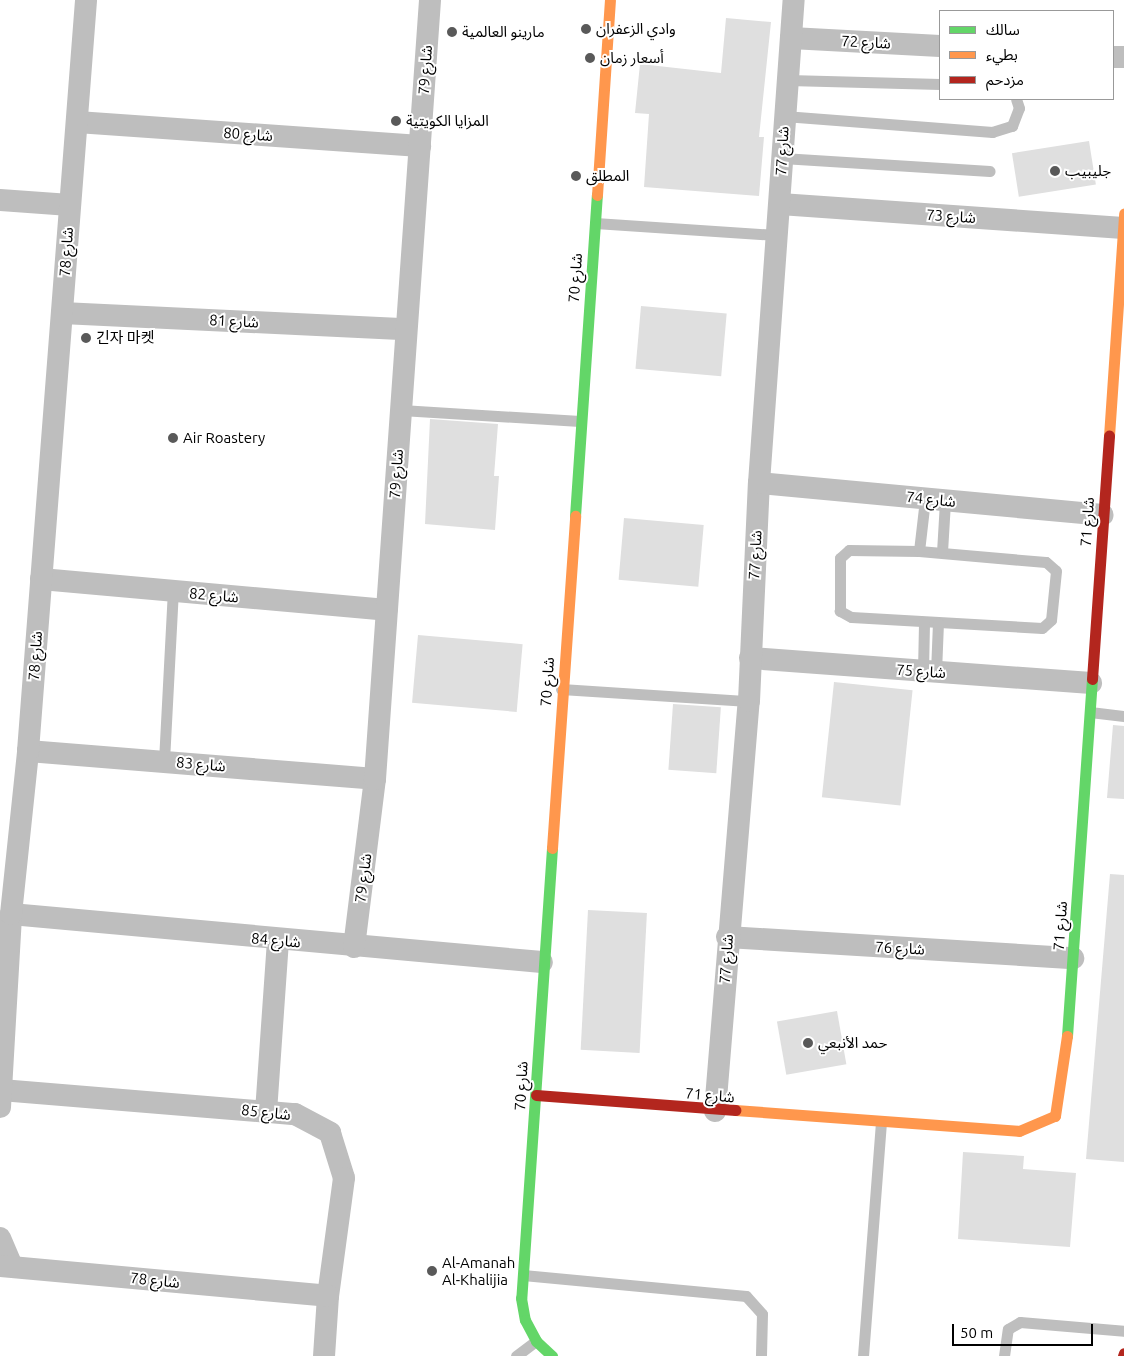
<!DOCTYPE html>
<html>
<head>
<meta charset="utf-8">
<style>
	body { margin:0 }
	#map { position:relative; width:1124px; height:1356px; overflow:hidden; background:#fff; font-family:Ubuntu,"Noto Sans Arabic","Noto Sans KR",sans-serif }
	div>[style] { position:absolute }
	.building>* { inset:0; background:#dfdfdf; transform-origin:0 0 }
	.lane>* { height:11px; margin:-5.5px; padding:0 5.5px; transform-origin:5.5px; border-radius:5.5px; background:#bebebe }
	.street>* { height:22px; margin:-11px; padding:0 11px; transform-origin:11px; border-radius:11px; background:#bebebe }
	.fast>* { height:11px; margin:-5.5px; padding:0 5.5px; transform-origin:5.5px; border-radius:5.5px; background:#63d668 }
	.slow>* { height:11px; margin:-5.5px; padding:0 5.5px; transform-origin:5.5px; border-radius:5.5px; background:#ff974d }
	.jam>* { height:11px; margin:-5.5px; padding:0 5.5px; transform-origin:5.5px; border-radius:5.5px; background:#b3261e }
	.dots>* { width:14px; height:14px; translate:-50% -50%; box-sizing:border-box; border:2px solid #fff; border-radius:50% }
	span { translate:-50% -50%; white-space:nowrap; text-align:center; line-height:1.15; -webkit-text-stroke:4px #fff; paint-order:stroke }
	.poi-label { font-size:15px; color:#000 }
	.left { translate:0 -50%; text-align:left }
	.street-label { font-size:15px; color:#000 }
	.legend { position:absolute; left:939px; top:10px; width:175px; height:90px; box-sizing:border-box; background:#fff; border:1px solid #999; margin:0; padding:6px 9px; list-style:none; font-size:15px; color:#000 }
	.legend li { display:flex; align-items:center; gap:10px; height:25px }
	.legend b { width:25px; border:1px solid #999 }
	.scale { position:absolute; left:952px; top:1324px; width:141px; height:22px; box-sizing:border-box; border:2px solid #000; border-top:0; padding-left:6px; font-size:15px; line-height:18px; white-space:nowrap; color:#000; -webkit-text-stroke:4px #fff; paint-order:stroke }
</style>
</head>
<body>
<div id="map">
	<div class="building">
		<div style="clip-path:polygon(726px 18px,771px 22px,759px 137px,764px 137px,759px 196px,644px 187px,649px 114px,635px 113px,640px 64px,721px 73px)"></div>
		<div style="left:1089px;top:141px;width:44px;height:78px;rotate:81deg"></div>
		<div style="left:641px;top:306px;width:86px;height:63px;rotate:5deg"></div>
		<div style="clip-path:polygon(430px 419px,498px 424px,494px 476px,499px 476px,495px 530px,425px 524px)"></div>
		<div style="left:624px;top:518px;width:80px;height:62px;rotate:5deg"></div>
		<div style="left:418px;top:635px;width:105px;height:68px;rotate:5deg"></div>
		<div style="left:834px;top:682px;width:79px;height:116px;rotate:6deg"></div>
		<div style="left:673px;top:704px;width:48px;height:66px;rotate:4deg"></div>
		<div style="clip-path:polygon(1113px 725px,1124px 726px,1124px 799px,1107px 798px)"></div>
		<div style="clip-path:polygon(1110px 874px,1124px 875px,1124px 1162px,1086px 1159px)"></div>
		<div style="left:588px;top:910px;width:59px;height:140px;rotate:3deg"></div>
		<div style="left:837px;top:1011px;width:54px;height:61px;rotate:80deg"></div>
		<div style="clip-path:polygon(963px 1152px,1024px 1156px,1023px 1169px,1076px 1173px,1070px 1247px,958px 1239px)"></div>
	</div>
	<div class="lane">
		<div style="left:788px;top:80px;width:152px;rotate:1.5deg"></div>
		<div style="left:784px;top:116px;width:209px;rotate:4.4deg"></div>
		<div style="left:992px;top:132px;width:21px;rotate:-17deg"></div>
		<div style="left:1012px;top:126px;width:19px;rotate:-69deg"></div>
		<div style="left:1019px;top:108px;width:9px;rotate:-108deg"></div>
		<div style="left:782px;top:158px;width:208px;rotate:3.6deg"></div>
		<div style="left:595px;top:223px;width:182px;rotate:3.8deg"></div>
		<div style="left:401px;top:410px;width:179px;rotate:3.5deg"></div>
		<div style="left:919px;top:551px;width:127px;rotate:5deg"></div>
		<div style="left:1046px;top:562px;width:13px;rotate:42deg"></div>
		<div style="left:1056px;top:571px;width:49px;rotate:95.8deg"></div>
		<div style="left:1051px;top:620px;width:12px;rotate:138deg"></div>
		<div style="left:1042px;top:628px;width:191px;rotate:-176.7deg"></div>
		<div style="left:851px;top:617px;width:13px;rotate:-151deg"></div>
		<div style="left:840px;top:611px;width:53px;rotate:-90deg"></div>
		<div style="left:840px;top:558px;width:12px;rotate:-42deg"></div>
		<div style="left:849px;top:550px;width:70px;rotate:0.8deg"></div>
		<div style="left:919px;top:551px;width:52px;rotate:-83.4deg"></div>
		<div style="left:942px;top:552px;width:51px;rotate:-86.6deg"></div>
		<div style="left:923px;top:671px;width:49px;rotate:-88.8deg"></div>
		<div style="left:936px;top:672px;width:49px;rotate:-87.7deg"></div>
		<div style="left:561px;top:689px;width:188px;rotate:3.7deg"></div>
		<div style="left:1090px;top:712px;width:34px;rotate:7deg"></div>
		<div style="left:164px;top:761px;width:170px;rotate:-87deg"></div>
		<div style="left:523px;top:1275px;width:224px;rotate:5.4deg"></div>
		<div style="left:746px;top:1296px;width:24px;rotate:48deg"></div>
		<div style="left:762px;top:1314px;width:42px;rotate:91.4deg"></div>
		<div style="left:516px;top:1356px;width:25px;rotate:-37deg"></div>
		<div style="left:863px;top:1356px;width:235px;rotate:-85.6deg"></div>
		<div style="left:1004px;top:1356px;width:27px;rotate:-82deg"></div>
		<div style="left:1008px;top:1329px;width:14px;rotate:-30deg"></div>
		<div style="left:1020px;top:1322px;width:104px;rotate:4.9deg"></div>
	</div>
	<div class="street">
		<div style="left:791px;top:38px;width:149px;rotate:3.1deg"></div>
		<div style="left:1113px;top:57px;width:11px"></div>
		<div style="left:77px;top:122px;width:344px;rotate:4deg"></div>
		<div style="left:0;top:200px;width:70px;rotate:4.1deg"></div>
		<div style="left:780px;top:204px;width:344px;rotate:4deg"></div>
		<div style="left:62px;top:313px;width:344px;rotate:2.7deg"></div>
		<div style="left:759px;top:483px;width:345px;rotate:5.3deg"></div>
		<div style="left:41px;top:579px;width:347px;rotate:5.1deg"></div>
		<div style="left:750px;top:658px;width:342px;rotate:4.2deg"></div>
		<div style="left:28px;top:751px;width:348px;rotate:4.6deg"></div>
		<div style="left:11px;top:914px;width:533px;rotate:5.17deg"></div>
		<div style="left:727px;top:937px;width:347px;rotate:3.5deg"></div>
		<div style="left:354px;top:947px;width:169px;rotate:-82.9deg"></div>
		<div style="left:375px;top:779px;width:781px;rotate:-85.96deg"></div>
		<div style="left:1px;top:1090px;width:295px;rotate:4.7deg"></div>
		<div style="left:295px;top:1114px;width:40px;rotate:28deg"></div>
		<div style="left:330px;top:1133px;width:47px;rotate:72.7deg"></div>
		<div style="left:344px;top:1178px;width:119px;rotate:97.7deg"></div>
		<div style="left:328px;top:1296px;width:60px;rotate:93.8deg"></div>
		<div style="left:0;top:1107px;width:193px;rotate:-86.7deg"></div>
		<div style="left:11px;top:914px;width:164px;rotate:-84deg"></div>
		<div style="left:28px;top:751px;width:753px;rotate:-85.58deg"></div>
		<div style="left:715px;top:1111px;width:411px;rotate:-85.3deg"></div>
		<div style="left:749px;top:701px;width:218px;rotate:-87.4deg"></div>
		<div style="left:759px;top:483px;width:484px;rotate:-85.9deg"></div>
		<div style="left:266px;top:1112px;width:172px;rotate:-86deg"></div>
		<div style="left:0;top:1238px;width:30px;rotate:67deg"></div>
		<div style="left:0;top:1266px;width:329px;rotate:5.2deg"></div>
	</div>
	<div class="fast">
		<div style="left:575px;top:516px;width:322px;rotate:-86.1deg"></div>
		<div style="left:552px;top:848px;width:451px;rotate:93.9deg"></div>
		<div style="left:521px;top:1298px;width:22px;rotate:80deg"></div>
		<div style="left:525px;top:1320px;width:24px;rotate:62deg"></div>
		<div style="left:536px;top:1341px;width:22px;rotate:43deg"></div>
		<div style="left:1067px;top:1036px;width:358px;rotate:-86deg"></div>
	</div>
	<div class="slow">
		<div style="left:597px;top:195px;width:195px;rotate:-86.2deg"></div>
		<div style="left:1109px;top:436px;width:223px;rotate:-86.1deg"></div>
		<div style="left:552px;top:848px;width:333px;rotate:-86deg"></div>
		<div style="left:735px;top:1110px;width:285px;rotate:4.2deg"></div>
		<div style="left:1019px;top:1131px;width:39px;rotate:-23deg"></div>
		<div style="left:1055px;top:1116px;width:81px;rotate:-81.5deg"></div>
	</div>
	<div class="jam">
		<div style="left:1092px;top:679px;width:244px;rotate:-86deg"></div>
		<div style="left:536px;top:1095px;width:200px;rotate:4.3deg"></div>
		<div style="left:1123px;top:1356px;width:3px;rotate:-72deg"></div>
	</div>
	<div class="dots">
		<div style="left:586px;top:29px;background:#595959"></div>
		<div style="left:452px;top:32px;background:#595959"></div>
		<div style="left:590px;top:58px;background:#595959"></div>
		<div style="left:396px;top:121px;background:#595959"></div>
		<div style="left:1055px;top:171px;background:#595959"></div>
		<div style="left:576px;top:176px;background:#595959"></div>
		<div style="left:86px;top:338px;background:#595959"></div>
		<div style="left:173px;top:438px;background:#595959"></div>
		<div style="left:808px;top:1043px;background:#595959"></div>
		<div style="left:432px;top:1271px;background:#595959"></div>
	</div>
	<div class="poi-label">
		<span class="left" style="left:596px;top:29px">وادي الزعفران</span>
		<span class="left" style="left:462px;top:32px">مارينو العالمية</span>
		<span class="left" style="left:600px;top:58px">أسعار زمان</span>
		<span class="left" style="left:406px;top:121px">المزايا الكويتية</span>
		<span class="left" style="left:1065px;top:171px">جليبيب</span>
		<span class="left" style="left:586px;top:176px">المطلق</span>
		<span class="left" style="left:96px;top:338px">긴자 마켓</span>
		<span class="left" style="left:183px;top:438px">Air Roastery</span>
		<span class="left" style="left:818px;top:1043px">حمد الأنبعي</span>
		<span class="left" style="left:442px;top:1271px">Al-Amanah<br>Al-Khalijia</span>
	</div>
	<div class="street-label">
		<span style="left:866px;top:42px;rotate:3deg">شارع 72</span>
		<span style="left:425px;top:70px;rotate:-86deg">شارع 79</span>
		<span style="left:248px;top:134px;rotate:4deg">شارع 80</span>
		<span style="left:782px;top:151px;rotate:-87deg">شارع 77</span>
		<span style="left:951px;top:216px;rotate:4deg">شارع 73</span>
		<span style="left:66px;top:252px;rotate:-86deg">شارع 78</span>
		<span style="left:575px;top:278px;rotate:-86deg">شارع 70</span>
		<span style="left:234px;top:321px;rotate:3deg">شارع 81</span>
		<span style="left:396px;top:474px;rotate:-86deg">شارع 79</span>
		<span style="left:931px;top:499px;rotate:6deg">شارع 74</span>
		<span style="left:1087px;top:522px;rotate:-86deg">شارع 71</span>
		<span style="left:755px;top:555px;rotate:-87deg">شارع 77</span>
		<span style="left:214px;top:595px;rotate:5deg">شارع 82</span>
		<span style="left:35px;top:656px;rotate:-86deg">شارع 78</span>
		<span style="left:921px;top:671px;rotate:4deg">شارع 75</span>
		<span style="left:547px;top:682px;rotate:-86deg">شارع 70</span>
		<span style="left:201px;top:764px;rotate:5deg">شارع 83</span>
		<span style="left:363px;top:878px;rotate:-83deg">شارع 79</span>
		<span style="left:1060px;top:926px;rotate:-86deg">شارع 71</span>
		<span style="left:276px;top:940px;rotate:5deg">شارع 84</span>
		<span style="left:900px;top:948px;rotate:3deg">شارع 76</span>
		<span style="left:726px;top:959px;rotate:-86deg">شارع 77</span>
		<span style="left:521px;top:1086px;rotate:-87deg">شارع 70</span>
		<span style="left:710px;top:1095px;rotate:5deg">شارع 71</span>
		<span style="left:266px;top:1112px;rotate:6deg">شارع 85</span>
		<span style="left:155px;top:1280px;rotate:6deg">شارع 78</span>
	</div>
	<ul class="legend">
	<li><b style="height:6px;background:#63d668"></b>سالك</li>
	<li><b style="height:6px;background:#ff974d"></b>بطيء</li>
	<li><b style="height:6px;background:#b3261e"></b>مزدحم</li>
	</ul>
	<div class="scale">50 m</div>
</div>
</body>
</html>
